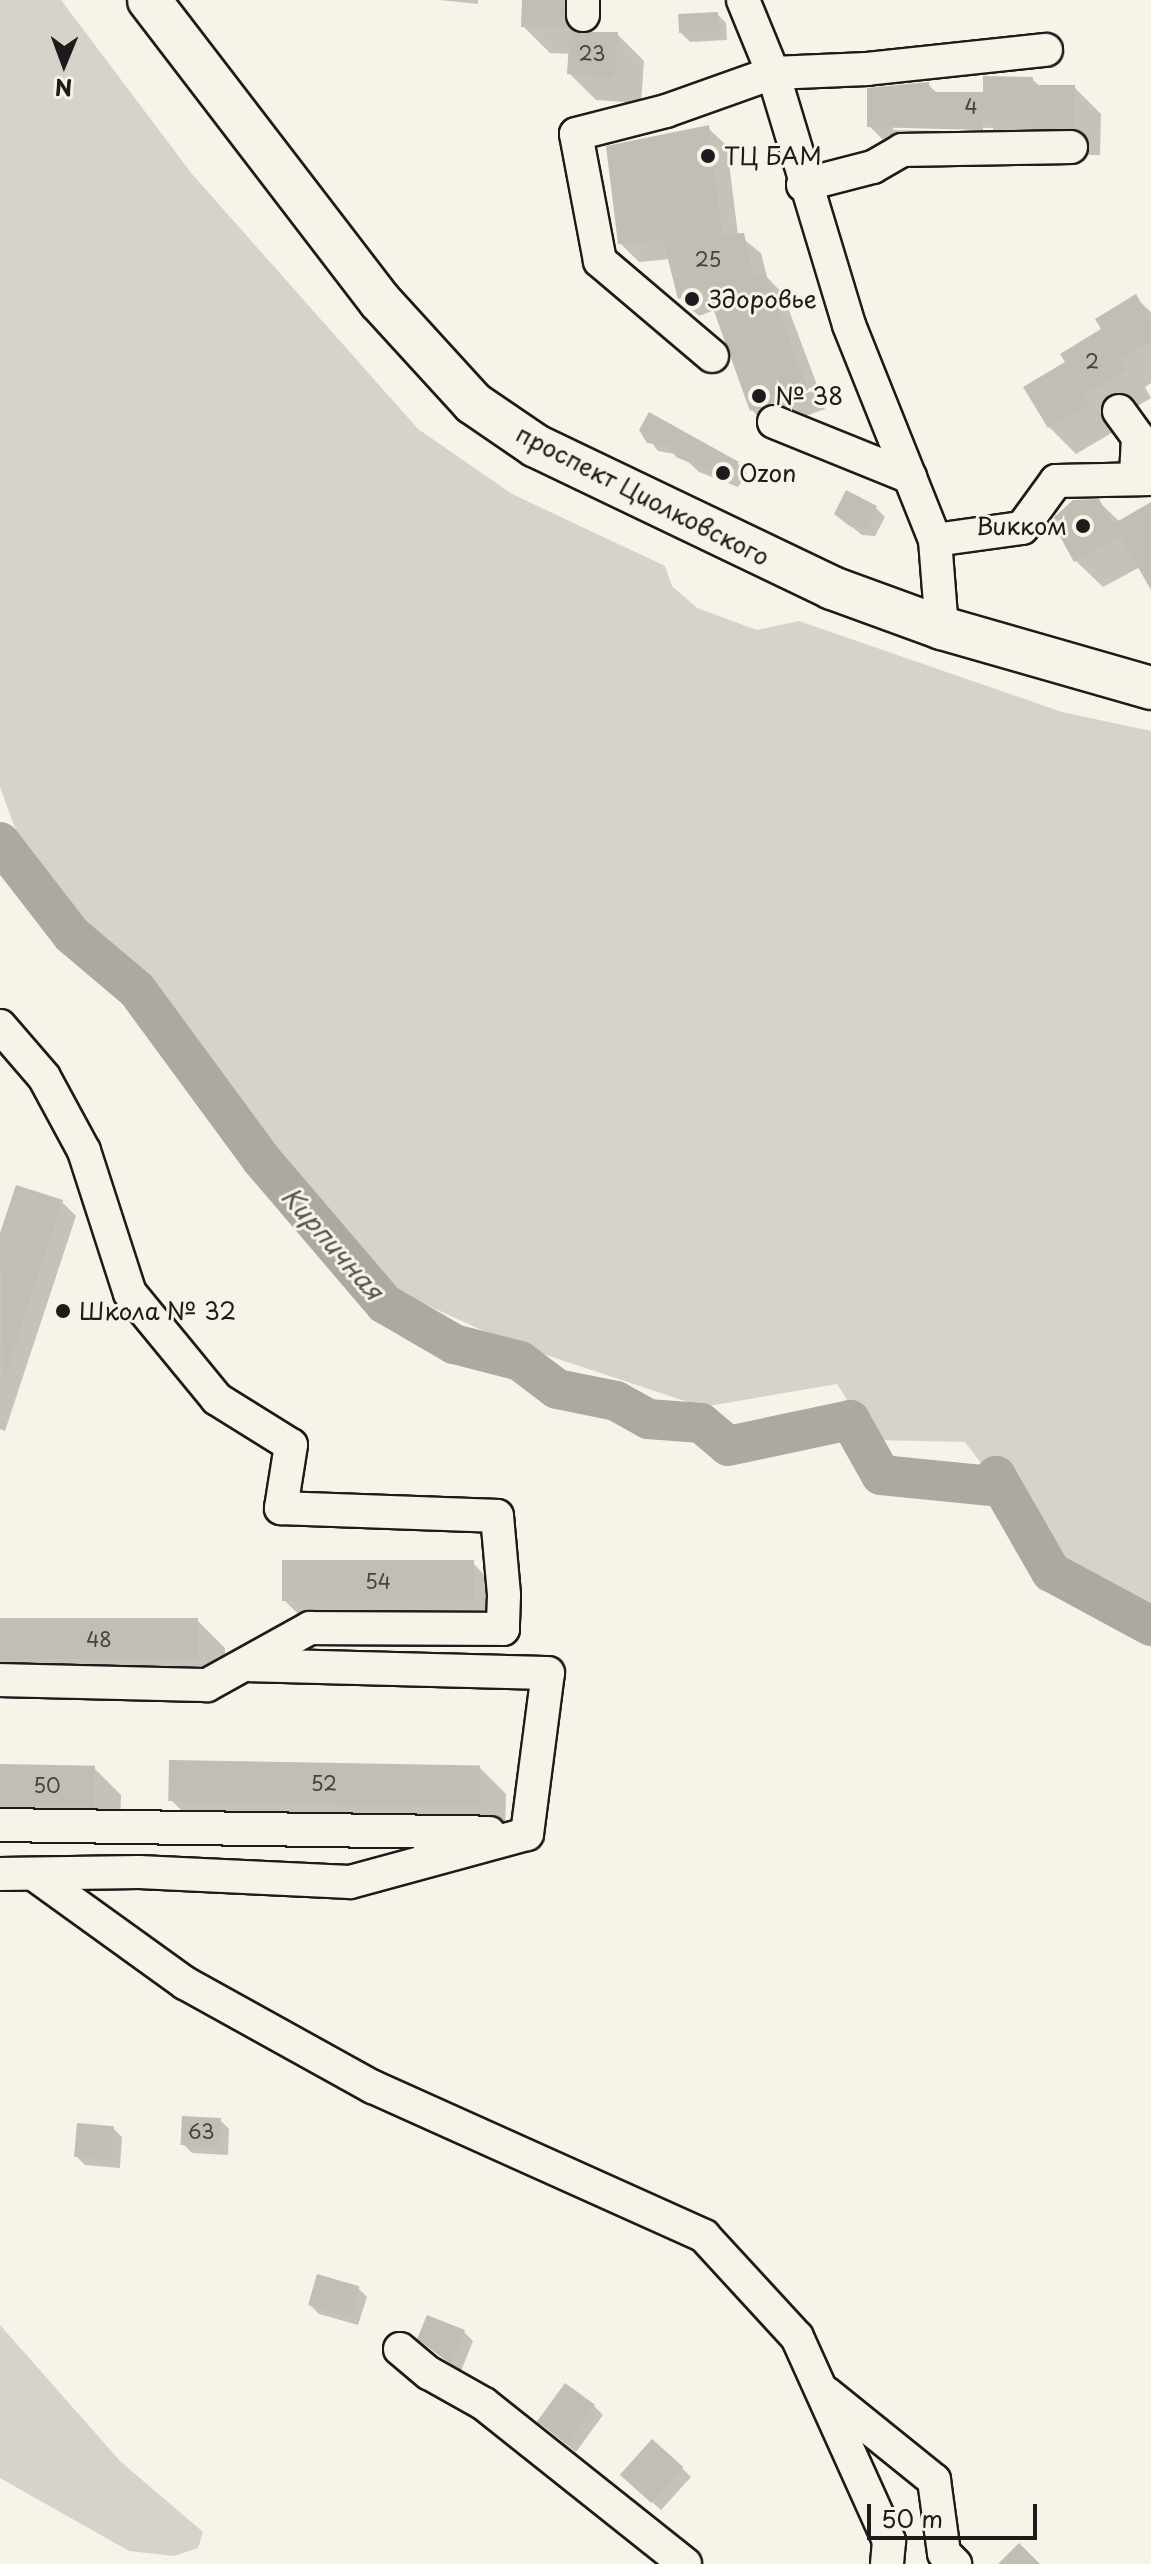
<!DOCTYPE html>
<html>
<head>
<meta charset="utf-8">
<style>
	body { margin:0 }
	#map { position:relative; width:1151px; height:2564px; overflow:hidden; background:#f7f3e8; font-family:"Playpen Sans",sans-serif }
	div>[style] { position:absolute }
	.green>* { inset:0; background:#d7d3cb }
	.shadow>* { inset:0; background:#0003 }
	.river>* { height:40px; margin:-20px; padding:0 20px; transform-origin:20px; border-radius:20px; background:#aca9a2 }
	.building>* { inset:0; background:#c0beb5; transform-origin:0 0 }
	.roads { filter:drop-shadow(2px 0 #1c1c1c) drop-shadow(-2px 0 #1c1c1c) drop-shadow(0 2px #1c1c1c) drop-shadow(0 -2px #1c1c1c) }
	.minor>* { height:32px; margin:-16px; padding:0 16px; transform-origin:16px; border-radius:16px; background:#f7f3e8 }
	.major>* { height:42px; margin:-21px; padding:0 21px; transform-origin:21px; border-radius:21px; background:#f7f3e8 }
	.dots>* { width:22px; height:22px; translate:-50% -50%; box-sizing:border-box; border:4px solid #f7f3e8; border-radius:50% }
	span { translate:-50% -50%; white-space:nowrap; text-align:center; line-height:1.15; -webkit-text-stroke:6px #f7f3e8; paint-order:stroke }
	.number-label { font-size:20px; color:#454442 }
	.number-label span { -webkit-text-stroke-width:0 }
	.poi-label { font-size:24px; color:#1c1c1c }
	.left { translate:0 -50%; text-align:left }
	.right { translate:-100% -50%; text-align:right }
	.street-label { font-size:24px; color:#1c1c1c }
	.water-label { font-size:26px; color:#565452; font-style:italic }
	.north { position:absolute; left:24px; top:24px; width:80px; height:80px; -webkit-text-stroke:6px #f7f3e8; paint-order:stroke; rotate:181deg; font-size:22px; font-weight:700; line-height:32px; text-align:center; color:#1c1c1c }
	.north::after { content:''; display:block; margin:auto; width:28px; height:36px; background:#1c1c1c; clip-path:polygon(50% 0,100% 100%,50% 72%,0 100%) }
	.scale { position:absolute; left:867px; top:2504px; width:170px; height:36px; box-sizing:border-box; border:4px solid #1c1c1c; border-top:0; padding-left:10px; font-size:24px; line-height:28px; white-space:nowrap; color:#1c1c1c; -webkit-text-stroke:6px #f7f3e8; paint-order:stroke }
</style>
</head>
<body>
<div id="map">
	<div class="green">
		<div style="clip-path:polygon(0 0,61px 0,192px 174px,418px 429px,512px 494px,665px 566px,672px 586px,697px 608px,757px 630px,799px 621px,1062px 712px,1151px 731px,1151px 1615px,1055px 1560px,965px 1442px,873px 1440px,837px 1384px,703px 1407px,513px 1344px,398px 1292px,319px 1215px,18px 836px,0 787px)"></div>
		<div style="clip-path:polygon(0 2325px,120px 2461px,203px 2532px,198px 2548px,174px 2556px,129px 2551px,0 2478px)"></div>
	</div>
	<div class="shadow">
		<div style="clip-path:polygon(439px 0,478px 0,478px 4px)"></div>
		<div style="clip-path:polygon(524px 0,598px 0,592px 34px,617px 34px,644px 61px,641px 103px,596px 100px,569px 73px,570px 54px,550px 53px,523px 26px)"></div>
		<div style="clip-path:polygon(717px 14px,726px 23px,727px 40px,690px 42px,681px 33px)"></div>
		<div style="clip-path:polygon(evenodd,1032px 79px,1041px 87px,1074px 87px,1101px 114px,1100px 155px,896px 153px,869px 126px,928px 84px,938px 94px,985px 94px,1032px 79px,893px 126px,993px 128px,993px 132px,893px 130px,893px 126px)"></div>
		<div style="clip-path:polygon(708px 128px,727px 146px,738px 235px,761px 253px,767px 277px,783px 294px,817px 385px,759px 410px,818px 389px,825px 409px,770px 429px,752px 410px,715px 310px,699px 316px,680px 298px,670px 259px,639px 262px,620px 243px)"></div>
		<div style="clip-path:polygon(1135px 297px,1151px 312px,1151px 383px,1145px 387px,1151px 398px,1110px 422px,1115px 431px,1076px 454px,1049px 427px,1068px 363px)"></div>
		<div style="clip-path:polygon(642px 430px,738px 464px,747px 473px,738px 487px,699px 472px,681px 455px,658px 451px)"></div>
		<div style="clip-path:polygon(1098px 501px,1120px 522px,1151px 505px,1151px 580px,1140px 567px,1103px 587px,1076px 561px)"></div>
		<div style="clip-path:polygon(876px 508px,885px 517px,875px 536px,862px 535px,836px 514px)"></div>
		<div style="clip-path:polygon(17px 1187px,62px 1202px,76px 1216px,5px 1431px,0 1429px,0 1239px)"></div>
		<div style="clip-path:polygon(473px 1563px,491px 1582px,491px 1620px,303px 1619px,284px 1600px)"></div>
		<div style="clip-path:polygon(0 1620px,198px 1621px,225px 1648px,225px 1686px,0 1685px)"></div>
		<div style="clip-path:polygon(0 1766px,94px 1768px,121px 1795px,120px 1833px,0 1830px)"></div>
		<div style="clip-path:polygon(479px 1767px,506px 1794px,505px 1832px,198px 1827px,171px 1800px)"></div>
		<div style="clip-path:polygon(220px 2120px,229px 2129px,228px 2155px,192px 2153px,183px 2144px)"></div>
		<div style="clip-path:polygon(113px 2128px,122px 2137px,120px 2168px,85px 2165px,76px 2156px)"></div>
		<div style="clip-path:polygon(358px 2288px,367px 2297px,358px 2325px,319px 2314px,310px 2305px)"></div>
		<div style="clip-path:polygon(464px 2332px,473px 2341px,461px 2371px,429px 2348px)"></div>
		<div style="clip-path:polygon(594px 2406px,603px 2415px,576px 2452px,548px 2430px)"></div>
		<div style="clip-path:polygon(682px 2468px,691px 2477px,661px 2510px,632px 2484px)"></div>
	</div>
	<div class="river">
		<div style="left:0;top:842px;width:118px;rotate:52.3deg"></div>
		<div style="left:72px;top:935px;width:85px;rotate:40.2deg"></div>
		<div style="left:137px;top:990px;width:210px;rotate:53.7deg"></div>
		<div style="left:261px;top:1159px;width:191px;rotate:49.5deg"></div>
		<div style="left:385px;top:1304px;width:80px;rotate:30.1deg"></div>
		<div style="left:454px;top:1344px;width:68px;rotate:14.4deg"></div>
		<div style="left:520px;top:1361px;width:46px;rotate:37.1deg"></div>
		<div style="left:557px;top:1389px;width:60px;rotate:11.5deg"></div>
		<div style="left:616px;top:1401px;width:37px;rotate:29deg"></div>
		<div style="left:648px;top:1419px;width:53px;rotate:4.3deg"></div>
		<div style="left:701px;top:1423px;width:35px;rotate:40deg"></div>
		<div style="left:728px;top:1446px;width:125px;rotate:-12deg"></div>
		<div style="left:850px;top:1420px;width:63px;rotate:60.6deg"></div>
		<div style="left:881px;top:1475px;width:121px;rotate:5.7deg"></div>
		<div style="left:1001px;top:1487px;width:12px;rotate:-114deg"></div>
		<div style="left:996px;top:1476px;width:111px;rotate:60.2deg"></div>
		<div style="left:1051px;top:1572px;width:114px;rotate:28.4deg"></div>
	</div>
	<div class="building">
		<div style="clip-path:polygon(522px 0,564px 0,566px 24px,574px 32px,618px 32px,614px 78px,567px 74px,570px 28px,521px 27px)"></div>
		<div style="left:718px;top:12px;width:19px;height:40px;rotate:87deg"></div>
		<div style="clip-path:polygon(983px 76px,1033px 77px,1033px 85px,1075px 85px,1074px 129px,1032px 129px,1032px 120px,983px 120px,983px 130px,867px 127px,867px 88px,929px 82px,929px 92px,983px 92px)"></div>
		<div style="clip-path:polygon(709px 125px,722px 234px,744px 233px,753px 275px,765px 273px,808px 390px,750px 411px,706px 289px,678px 299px,663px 240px,618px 244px,606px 146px)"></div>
		<div style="clip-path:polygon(1136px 294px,1151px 320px,1151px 341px,1119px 360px,1126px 370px,1084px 395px,1090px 404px,1048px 428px,1023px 387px,1065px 362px,1060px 354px,1101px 329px,1095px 319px)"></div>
		<div style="clip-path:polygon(649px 412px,739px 462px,728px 479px,676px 457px,670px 446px,647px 443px,639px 430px)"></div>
		<div style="clip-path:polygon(846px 490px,877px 506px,866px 528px,851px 527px,834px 514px)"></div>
		<div style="clip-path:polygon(1099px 499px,1113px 524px,1151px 502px,1151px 590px,1120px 536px,1074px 562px,1051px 520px,1073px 500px)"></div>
		<div style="clip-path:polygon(16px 1185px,63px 1200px,4px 1380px,0 1233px)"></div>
		<div style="left:282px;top:1560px;width:192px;height:41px"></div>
		<div style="left:0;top:1618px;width:198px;height:41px"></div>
		<div style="left:169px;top:1760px;width:311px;height:41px;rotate:1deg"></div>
		<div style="left:0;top:1764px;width:95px;height:41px;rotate:1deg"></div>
		<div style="left:182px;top:2116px;width:39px;height:29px;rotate:3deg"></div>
		<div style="left:77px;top:2123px;width:37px;height:34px;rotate:5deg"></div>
		<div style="left:317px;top:2274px;width:44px;height:32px;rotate:16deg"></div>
		<div style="clip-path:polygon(427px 2315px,465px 2330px,451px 2364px,417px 2339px)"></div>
		<div style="left:565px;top:2383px;width:37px;height:48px;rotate:36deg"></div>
		<div style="left:652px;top:2439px;width:42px;height:48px;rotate:42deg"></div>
		<div style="clip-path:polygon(1019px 2543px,1040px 2564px,998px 2564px)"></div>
	</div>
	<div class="roads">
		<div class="minor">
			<div style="left:743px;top:0;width:79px;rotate:67.7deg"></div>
			<div style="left:773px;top:73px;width:263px;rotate:73.2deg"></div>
			<div style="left:849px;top:325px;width:232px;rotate:68.2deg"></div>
			<div style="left:935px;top:540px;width:88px;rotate:85.5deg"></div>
			<div style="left:583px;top:15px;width:15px;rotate:-90deg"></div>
			<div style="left:803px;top:185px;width:72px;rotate:-14.4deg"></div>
			<div style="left:873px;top:167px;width:34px;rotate:-30deg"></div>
			<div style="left:902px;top:150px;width:169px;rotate:-1deg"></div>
			<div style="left:712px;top:356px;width:147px;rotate:-139.7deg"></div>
			<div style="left:600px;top:261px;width:129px;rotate:-100.7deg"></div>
			<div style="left:576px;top:134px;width:93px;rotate:-14.3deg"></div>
			<div style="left:666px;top:111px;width:114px;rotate:-19.6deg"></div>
			<div style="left:773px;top:73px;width:94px;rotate:-2.4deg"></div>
			<div style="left:867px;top:69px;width:180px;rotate:-6.1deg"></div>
			<div style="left:1119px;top:411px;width:32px;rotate:54deg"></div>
			<div style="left:1138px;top:437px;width:39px;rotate:93deg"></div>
			<div style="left:774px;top:422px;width:147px;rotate:22deg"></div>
			<div style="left:935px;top:540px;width:88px;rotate:-7.9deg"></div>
			<div style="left:1022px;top:528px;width:58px;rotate:-54.1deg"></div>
			<div style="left:1056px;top:481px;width:95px;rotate:-1.2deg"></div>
			<div style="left:0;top:1026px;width:67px;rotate:49.2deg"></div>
			<div style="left:44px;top:1077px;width:84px;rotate:61.6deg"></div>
			<div style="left:84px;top:1151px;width:149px;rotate:72.1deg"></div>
			<div style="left:130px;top:1293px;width:137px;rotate:50.6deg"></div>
			<div style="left:217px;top:1399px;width:87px;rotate:31.9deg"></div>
			<div style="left:291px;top:1445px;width:64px;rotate:99deg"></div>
			<div style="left:281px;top:1508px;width:216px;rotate:2.1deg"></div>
			<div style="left:497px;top:1516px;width:79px;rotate:84.9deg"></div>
			<div style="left:504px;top:1595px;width:34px;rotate:92deg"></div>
			<div style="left:503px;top:1629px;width:193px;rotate:-179.7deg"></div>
			<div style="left:310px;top:1628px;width:118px;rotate:151deg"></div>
			<div style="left:207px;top:1685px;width:207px;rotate:-178.6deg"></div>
			<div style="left:0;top:1825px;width:489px;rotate:0.9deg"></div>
			<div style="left:0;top:1874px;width:139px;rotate:-0.8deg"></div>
			<div style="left:139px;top:1872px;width:211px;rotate:2.7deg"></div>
			<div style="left:350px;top:1882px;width:183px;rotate:-15.2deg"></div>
			<div style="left:527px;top:1834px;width:162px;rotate:-82.6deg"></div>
			<div style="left:548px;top:1673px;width:297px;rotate:-178.5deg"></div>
			<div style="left:35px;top:1875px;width:185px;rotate:35.8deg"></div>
			<div style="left:185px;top:1983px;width:215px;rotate:29deg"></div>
			<div style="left:373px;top:2087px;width:363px;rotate:24.2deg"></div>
			<div style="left:704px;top:2236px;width:137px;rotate:47.4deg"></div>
			<div style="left:797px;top:2337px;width:224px;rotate:65.7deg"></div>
			<div style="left:889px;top:2541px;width:23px;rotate:95deg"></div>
			<div style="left:400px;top:2349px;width:38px;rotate:40deg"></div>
			<div style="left:429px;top:2373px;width:63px;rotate:29.4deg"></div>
			<div style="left:484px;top:2404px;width:257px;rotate:38.5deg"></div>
			<div style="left:826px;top:2393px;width:139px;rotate:38.9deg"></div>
			<div style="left:934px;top:2480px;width:74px;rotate:82.2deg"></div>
			<div style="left:944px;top:2553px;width:16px;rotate:45deg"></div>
		</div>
		<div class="major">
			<div style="left:149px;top:0;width:379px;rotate:52.5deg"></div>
			<div style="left:380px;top:301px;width:138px;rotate:47.6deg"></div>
			<div style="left:473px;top:403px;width:76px;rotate:34.3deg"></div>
			<div style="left:536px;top:446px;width:328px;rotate:25.6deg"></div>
			<div style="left:832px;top:588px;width:117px;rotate:20deg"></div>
			<div style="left:942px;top:628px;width:217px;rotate:16deg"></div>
		</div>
	</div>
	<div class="dots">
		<div style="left:708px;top:156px;background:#1c1c1c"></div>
		<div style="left:692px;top:299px;background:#1c1c1c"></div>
		<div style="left:759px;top:396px;background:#1c1c1c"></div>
		<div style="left:723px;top:473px;background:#1c1c1c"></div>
		<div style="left:1083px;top:526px;background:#1c1c1c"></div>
		<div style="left:63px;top:1311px;background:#1c1c1c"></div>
	</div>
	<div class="number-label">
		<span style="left:592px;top:53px">23</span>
		<span style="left:971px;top:106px">4</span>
		<span style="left:708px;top:259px">25</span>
		<span style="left:1092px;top:361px">2</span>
		<span style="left:378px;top:1581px">54</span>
		<span style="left:99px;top:1639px">48</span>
		<span style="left:324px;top:1783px">52</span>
		<span style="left:47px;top:1785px">50</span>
		<span style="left:201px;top:2131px">63</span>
	</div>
	<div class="poi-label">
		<span class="left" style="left:724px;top:156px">ТЦ БАМ</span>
		<span class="left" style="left:708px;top:299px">Здоровье</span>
		<span class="left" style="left:775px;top:396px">№ 38</span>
		<span class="left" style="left:739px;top:473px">Ozon</span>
		<span class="right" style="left:1067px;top:526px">Викком</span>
		<span class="left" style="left:79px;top:1311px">Школа № 32</span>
	</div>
	<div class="street-label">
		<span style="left:643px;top:495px;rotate:27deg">проспект Циолковского</span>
	</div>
	<div class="water-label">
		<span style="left:333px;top:1243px;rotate:49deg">Кирпичная</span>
	</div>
	<div class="north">N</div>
	<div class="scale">50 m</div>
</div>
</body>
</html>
